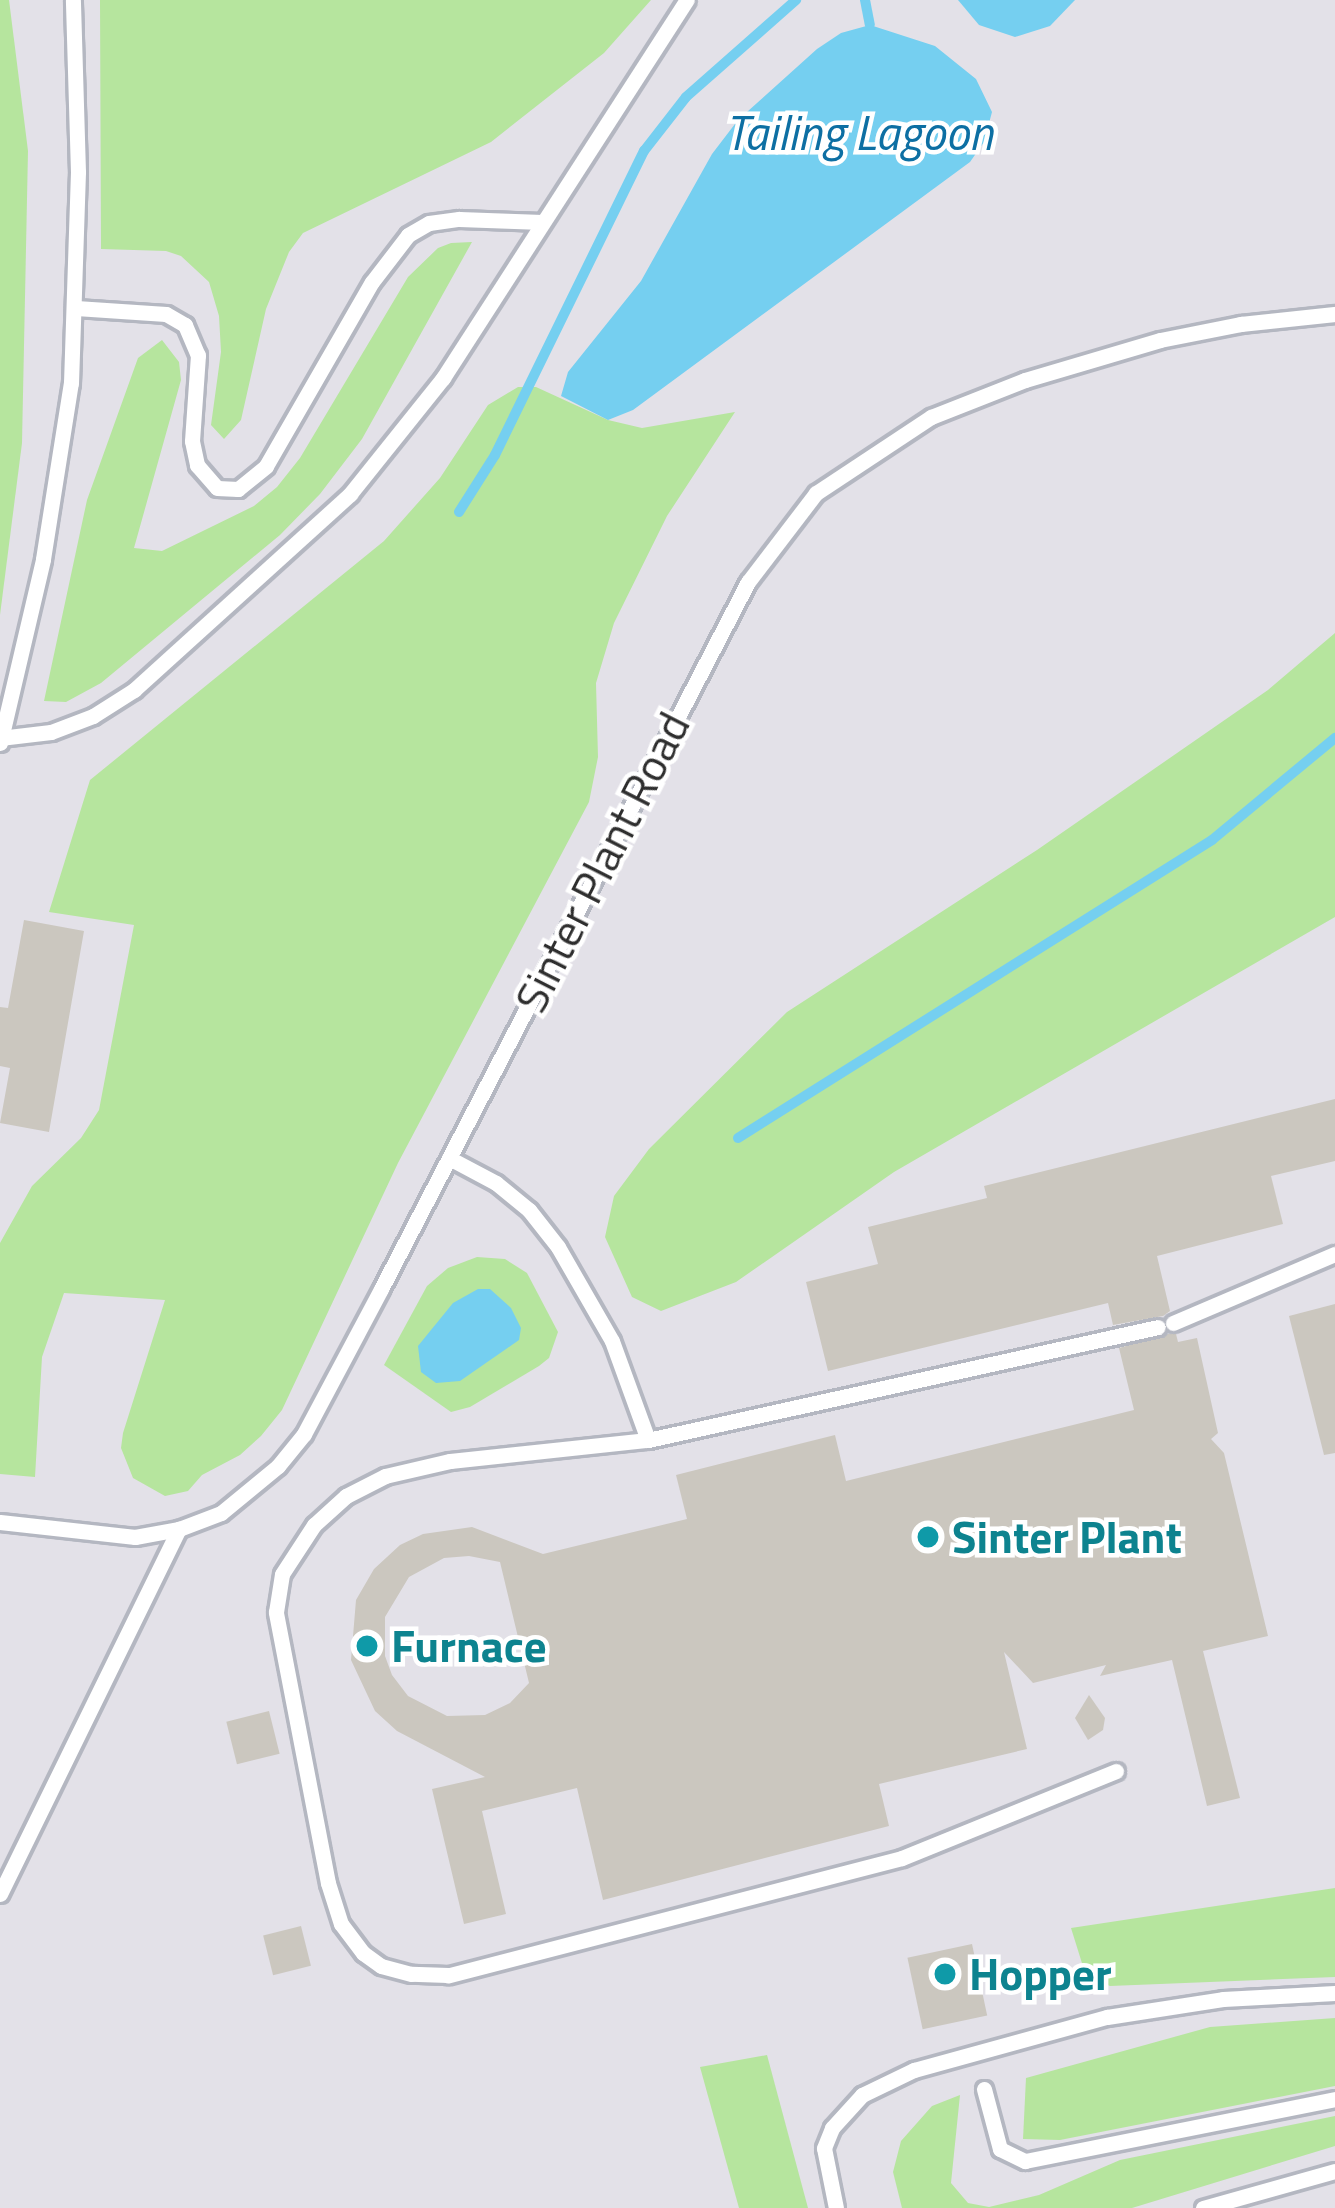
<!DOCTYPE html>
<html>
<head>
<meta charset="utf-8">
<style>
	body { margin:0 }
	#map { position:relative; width:1335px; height:2208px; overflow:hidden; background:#efe9e1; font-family:"Titillium Web",sans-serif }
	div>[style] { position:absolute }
	.industrial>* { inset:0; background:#e3e1e8; transform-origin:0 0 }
	.green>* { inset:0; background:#b6e59e }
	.water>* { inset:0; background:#75cff0 }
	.stream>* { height:10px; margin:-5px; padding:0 5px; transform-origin:5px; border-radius:5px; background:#75cff0 }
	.building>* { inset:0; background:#cbc7bf; transform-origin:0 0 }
	.roads { filter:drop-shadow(3px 0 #b4b7c1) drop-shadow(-3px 0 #b4b7c1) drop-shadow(0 3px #b4b7c1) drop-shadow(0 -3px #b4b7c1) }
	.lane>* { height:15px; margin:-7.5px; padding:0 7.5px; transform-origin:7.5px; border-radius:7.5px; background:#fff }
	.dots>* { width:33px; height:33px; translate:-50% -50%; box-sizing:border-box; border:6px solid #fff; border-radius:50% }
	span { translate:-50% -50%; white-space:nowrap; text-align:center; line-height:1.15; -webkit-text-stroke:9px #fff; paint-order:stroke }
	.street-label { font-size:45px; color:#2e2e2e }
	.culture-label { font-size:45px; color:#0d838f; font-weight:700 }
	.left { translate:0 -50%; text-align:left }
	.water-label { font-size:48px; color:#0d6fa3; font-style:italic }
</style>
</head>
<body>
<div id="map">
	<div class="industrial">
		<div style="left:0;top:0;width:1335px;height:2208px"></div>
	</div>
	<div class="green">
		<div style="clip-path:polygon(0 0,9px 0,28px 151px,22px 443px,0 615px)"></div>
		<div style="clip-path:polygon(100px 0,651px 0,604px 53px,491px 142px,303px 233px,289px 252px,266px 309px,241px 420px,224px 439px,211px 425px,221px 352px,219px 316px,209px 282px,181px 256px,166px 251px,101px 249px)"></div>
		<div style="clip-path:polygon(451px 243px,472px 242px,362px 439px,320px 494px,280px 535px,101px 683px,66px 702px,44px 701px,87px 500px,138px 358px,162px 340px,179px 362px,181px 380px,134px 548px,162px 551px,254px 506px,277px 487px,300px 458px,408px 277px,438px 248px)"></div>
		<div style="clip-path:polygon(518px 387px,536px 387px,608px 420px,642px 428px,735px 412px,667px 516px,614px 623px,596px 683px,598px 757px,589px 802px,398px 1163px,282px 1410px,261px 1436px,240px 1455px,202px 1475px,188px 1491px,165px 1496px,133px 1478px,121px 1448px,123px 1433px,165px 1300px,64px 1293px,42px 1357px,35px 1477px,0 1474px,0 1243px,32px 1186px,81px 1138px,99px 1110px,134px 925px,49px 912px,90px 780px,384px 541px,440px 478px,488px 405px)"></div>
		<div style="clip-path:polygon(1335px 633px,1335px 917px,894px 1172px,736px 1282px,661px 1311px,632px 1297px,605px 1237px,614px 1196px,649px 1149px,787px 1012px,1037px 850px,1268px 690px)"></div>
		<div style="clip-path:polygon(477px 1257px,505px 1259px,527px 1273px,558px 1332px,549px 1358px,539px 1366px,470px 1407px,451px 1412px,384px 1365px,427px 1286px,448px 1268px)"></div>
		<div style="clip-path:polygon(1335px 1888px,1335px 1977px,1110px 1986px,1086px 1976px,1071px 1928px)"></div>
		<div style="clip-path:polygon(1335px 2018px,1335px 2086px,1060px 2140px,1023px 2139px,1026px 2078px,1210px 2027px)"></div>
		<div style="clip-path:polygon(767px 2055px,808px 2208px,739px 2208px,700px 2067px)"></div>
		<div style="clip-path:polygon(960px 2095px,951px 2183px,968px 2203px,989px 2207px,1039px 2195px,1120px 2160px,1335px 2116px,1335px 2146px,1132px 2208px,902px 2208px,893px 2172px,901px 2141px,932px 2106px)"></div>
	</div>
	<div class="water">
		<div style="clip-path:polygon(958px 0,1075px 0,1050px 26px,1015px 37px,979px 25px)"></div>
		<div style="clip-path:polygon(870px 25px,935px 46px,976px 79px,992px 112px,984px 142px,970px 162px,633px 410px,608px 420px,561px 396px,568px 372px,641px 281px,712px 154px,738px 120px,817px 49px,841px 33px)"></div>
		<div style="clip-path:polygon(478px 1289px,490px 1289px,511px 1308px,521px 1328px,519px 1340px,460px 1381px,436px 1383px,421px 1372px,418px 1346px,453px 1303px)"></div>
	</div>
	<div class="stream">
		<div style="left:865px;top:0;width:25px;rotate:79deg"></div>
		<div style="left:459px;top:512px;width:67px;rotate:-57.7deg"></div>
		<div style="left:495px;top:455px;width:339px;rotate:-63.9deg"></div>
		<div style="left:644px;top:151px;width:68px;rotate:-52.1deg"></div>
		<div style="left:686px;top:97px;width:147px;rotate:-41.4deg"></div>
		<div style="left:738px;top:1138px;width:560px;rotate:-32.16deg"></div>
		<div style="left:1212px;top:840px;width:160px;rotate:-39.7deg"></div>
	</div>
	<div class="building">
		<div style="clip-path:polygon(24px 920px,84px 931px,49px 1132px,0 1123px,10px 1068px,0 1066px,0 1007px,8px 1008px)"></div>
		<div style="clip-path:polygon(1335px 1099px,1335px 1161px,1271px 1176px,1283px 1224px,1157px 1256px,1170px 1311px,1163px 1316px,1113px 1325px,1108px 1303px,828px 1371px,806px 1282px,878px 1264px,868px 1227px,987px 1198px,984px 1186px)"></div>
		<div style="clip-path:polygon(1335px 1304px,1335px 1453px,1324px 1455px,1289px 1316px)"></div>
		<div style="clip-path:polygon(evenodd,1168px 1334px,1176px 1334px,1178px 1342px,1197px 1338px,1218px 1433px,1211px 1439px,1224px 1453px,1268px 1636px,1203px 1651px,1240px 1798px,1207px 1806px,1172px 1660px,1100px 1676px,1106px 1665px,1033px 1683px,1004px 1652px,1027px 1749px,879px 1784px,889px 1826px,603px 1900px,577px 1788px,482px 1811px,506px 1914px,464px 1924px,432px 1789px,485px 1777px,397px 1731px,375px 1711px,351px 1660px,356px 1600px,374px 1569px,400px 1545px,423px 1534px,472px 1527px,543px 1554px,687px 1519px,676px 1475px,835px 1435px,846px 1481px,1134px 1410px,1119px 1348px,1168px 1334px,469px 1556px,500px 1562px,529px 1683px,510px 1703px,485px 1715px,447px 1716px,408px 1696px,392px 1675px,385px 1656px,385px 1617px,409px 1577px,444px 1558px,469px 1556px)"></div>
		<div style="clip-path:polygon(1089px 1695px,1105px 1718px,1103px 1730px,1088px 1740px,1075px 1718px)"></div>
		<div style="left:269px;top:1711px;width:44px;height:44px;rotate:76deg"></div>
		<div style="left:301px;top:1926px;width:41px;height:39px;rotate:76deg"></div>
		<div style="left:972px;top:1944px;width:73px;height:66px;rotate:78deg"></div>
	</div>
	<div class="roads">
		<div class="lane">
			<div style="left:76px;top:308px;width:90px;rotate:3.8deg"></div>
			<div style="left:166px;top:314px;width:22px;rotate:30deg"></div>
			<div style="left:185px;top:325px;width:33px;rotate:67deg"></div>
			<div style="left:198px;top:355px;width:86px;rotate:94deg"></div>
			<div style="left:192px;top:441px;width:25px;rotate:78deg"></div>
			<div style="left:197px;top:465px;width:30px;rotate:49deg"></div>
			<div style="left:217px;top:488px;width:21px;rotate:3deg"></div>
			<div style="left:238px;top:489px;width:36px;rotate:-39deg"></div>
			<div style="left:266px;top:466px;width:212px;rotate:-60.1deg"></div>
			<div style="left:372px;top:282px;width:59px;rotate:-52.5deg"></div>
			<div style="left:408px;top:235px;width:24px;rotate:-30deg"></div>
			<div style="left:429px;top:223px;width:30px;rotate:-8deg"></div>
			<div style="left:459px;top:219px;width:83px;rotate:2.1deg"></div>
			<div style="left:0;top:738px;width:51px;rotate:-6.7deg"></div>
			<div style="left:51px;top:732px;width:45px;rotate:-20.9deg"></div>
			<div style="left:93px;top:716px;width:49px;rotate:-32.4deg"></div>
			<div style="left:134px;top:690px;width:292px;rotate:-42.2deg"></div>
			<div style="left:350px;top:494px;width:149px;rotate:-51.3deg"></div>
			<div style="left:443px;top:378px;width:450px;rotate:-57.2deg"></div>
			<div style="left:0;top:743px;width:189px;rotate:-76.8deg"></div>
			<div style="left:43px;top:559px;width:178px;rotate:-81deg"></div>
			<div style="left:71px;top:383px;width:211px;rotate:-88.1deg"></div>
			<div style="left:78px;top:172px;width:172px;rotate:-91.7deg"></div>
			<div style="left:449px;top:1158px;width:53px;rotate:28deg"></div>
			<div style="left:496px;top:1183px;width:43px;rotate:39.3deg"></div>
			<div style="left:529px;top:1210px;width:47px;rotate:51.9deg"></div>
			<div style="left:558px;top:1247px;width:108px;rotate:60.1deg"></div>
			<div style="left:612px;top:1341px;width:105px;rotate:70deg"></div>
			<div style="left:1173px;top:1323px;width:176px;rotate:-23.1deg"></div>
			<div style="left:0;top:1522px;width:136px;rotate:6.3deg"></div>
			<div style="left:135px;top:1537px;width:45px;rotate:-10.3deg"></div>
			<div style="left:179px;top:1529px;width:45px;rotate:-20.9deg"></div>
			<div style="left:221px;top:1513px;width:74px;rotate:-39.5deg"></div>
			<div style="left:278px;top:1466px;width:41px;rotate:-50.9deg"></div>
			<div style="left:304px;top:1434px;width:164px;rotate:-62deg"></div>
			<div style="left:381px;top:1289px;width:797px;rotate:-62.57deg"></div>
			<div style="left:748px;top:582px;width:112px;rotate:-52.6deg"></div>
			<div style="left:816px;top:493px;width:138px;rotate:-33.5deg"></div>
			<div style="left:931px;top:417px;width:101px;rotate:-21.5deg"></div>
			<div style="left:1025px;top:380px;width:141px;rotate:-16.5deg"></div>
			<div style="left:1160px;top:340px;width:83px;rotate:-11.2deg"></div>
			<div style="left:1241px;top:324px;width:95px;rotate:-6.1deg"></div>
			<div style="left:1116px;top:1771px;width:231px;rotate:157.9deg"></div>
			<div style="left:902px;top:1858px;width:469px;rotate:165.5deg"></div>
			<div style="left:448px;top:1975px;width:37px;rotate:-178deg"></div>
			<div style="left:411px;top:1974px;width:31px;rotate:-165deg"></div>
			<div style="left:381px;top:1966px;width:22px;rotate:-144deg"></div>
			<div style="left:363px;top:1953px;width:36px;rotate:-127deg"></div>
			<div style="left:341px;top:1924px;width:43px;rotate:-107.6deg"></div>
			<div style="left:328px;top:1883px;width:276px;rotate:-100.9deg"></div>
			<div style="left:276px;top:1612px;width:38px;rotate:-81deg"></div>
			<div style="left:282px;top:1574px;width:59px;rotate:-56.9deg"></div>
			<div style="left:314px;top:1525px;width:43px;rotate:-42.2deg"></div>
			<div style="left:346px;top:1496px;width:44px;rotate:-27.1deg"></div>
			<div style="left:385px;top:1476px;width:67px;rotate:-13deg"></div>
			<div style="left:450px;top:1461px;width:199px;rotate:-6.1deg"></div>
			<div style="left:648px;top:1440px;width:522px;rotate:-12.49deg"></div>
			<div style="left:0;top:1894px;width:407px;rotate:-63.9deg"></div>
			<div style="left:984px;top:2089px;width:62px;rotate:75.1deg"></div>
			<div style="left:1000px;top:2149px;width:28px;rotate:26deg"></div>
			<div style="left:1025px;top:2161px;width:316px;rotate:-11.3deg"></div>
			<div style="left:836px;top:2208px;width:61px;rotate:-101.3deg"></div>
			<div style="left:824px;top:2148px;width:22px;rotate:-68deg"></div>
			<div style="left:832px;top:2128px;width:45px;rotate:-47.7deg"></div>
			<div style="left:862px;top:2095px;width:58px;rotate:-25.7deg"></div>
			<div style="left:914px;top:2070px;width:200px;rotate:-15.4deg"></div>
			<div style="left:1107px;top:2017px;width:117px;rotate:-8.8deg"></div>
			<div style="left:1223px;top:1999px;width:112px;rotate:-3.1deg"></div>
			<div style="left:1203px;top:2208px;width:137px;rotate:-15.7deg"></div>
		</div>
	</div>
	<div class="dots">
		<div style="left:928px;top:1537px;background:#0f9aa8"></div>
		<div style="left:367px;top:1646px;background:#0f9aa8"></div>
		<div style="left:945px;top:1974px;background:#0f9aa8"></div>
	</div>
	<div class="street-label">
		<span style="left:602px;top:862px;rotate:-63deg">Sinter Plant Road</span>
	</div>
	<div class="culture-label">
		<span class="left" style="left:952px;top:1537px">Sinter Plant</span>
		<span class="left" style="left:391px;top:1646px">Furnace</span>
		<span class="left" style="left:969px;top:1974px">Hopper</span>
	</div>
	<div class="water-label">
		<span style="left:859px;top:133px">Tailing Lagoon</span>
	</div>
</div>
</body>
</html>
